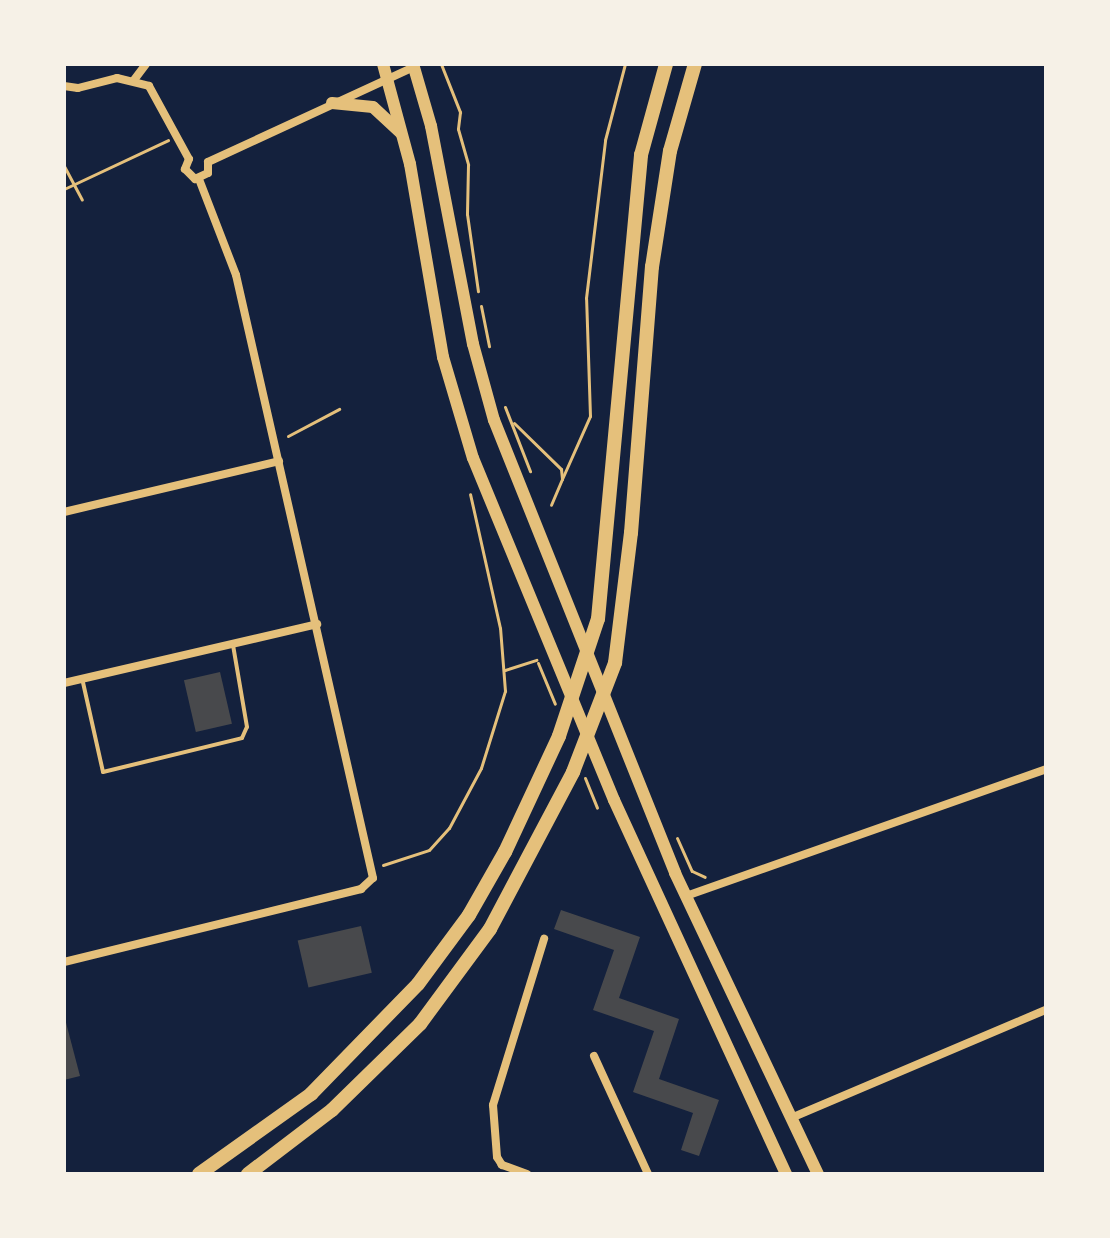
<!DOCTYPE html>
<html>
<head>
<meta charset="utf-8">
<style>
	body { margin:0 }
	#map { position:relative; width:1110px; height:1238px; overflow:hidden; background:#14213d; font-family:"Sofia Sans Condensed",sans-serif }
	div>[style] { position:absolute }
	.building>* { inset:0; background:#48494c; transform-origin:0 0 }
	.path>* { height:3px; margin:-1.5px; padding:0 1.5px; transform-origin:1.5px; border-radius:1.5px; background:#e5c07b }
	.service>* { height:4px; margin:-2px; padding:0 2px; transform-origin:2px; border-radius:2px; background:#e5c07b }
	.minor>* { height:8px; margin:-4px; padding:0 4px; transform-origin:4px; border-radius:4px; background:#e5c07b }
	.primary>* { height:12px; margin:-6px; padding:0 6px; transform-origin:6px; border-radius:6px; background:#e5c07b }
	.motorway>* { height:14px; margin:-7px; padding:0 7px; transform-origin:7px; border-radius:7px; background:#e5c07b }
	span { translate:-50% -50%; white-space:nowrap; text-align:center; line-height:1.15; -webkit-text-stroke:7px #f6f1e7; paint-order:stroke }
	.frame { position:absolute; inset:0; border:66px solid #f6f1e7; pointer-events:none }
</style>
</head>
<body>
<div id="map">
	<div class="building">
		<div style="left:220px;top:672px;width:53px;height:37px;rotate:77deg"></div>
		<div style="clip-path:polygon(561px 910px,640px 937px,619px 998px,679px 1019px,659px 1079px,719px 1100px,699px 1156px,681px 1150px,693px 1113px,633px 1092px,654px 1031px,593px 1010px,614px 950px,554px 929px)"></div>
		<div style="left:361px;top:926px;width:48px;height:65px;rotate:77deg"></div>
		<div style="clip-path:polygon(64px 1015px,80px 1076px,64px 1080px)"></div>
	</div>
	<div class="path">
		<div style="left:441px;top:64px;width:52px;rotate:68.4deg"></div>
		<div style="left:460px;top:112px;width:17px;rotate:97deg"></div>
		<div style="left:458px;top:129px;width:37px;rotate:74deg"></div>
		<div style="left:468px;top:165px;width:49px;rotate:91.2deg"></div>
		<div style="left:467px;top:214px;width:78px;rotate:81.9deg"></div>
		<div style="left:64px;top:166px;width:38px;rotate:62deg"></div>
		<div style="left:64px;top:189px;width:115px;rotate:-25.2deg"></div>
		<div style="left:481px;top:306px;width:41px;rotate:78.7deg"></div>
		<div style="left:505px;top:407px;width:69px;rotate:68.7deg"></div>
		<div style="left:514px;top:423px;width:66px;rotate:44.4deg"></div>
		<div style="left:561px;top:469px;width:10px;rotate:84deg"></div>
		<div style="left:562px;top:479px;width:28px;rotate:113deg"></div>
		<div style="left:288px;top:436px;width:58px;rotate:-27.9deg"></div>
		<div style="left:562px;top:479px;width:69px;rotate:-66deg"></div>
		<div style="left:590px;top:416px;width:118px;rotate:-91.9deg"></div>
		<div style="left:586px;top:298px;width:159px;rotate:-83.1deg"></div>
		<div style="left:605px;top:140px;width:79px;rotate:-75.3deg"></div>
		<div style="left:538px;top:663px;width:44px;rotate:67.5deg"></div>
		<div style="left:505px;top:670px;width:33px;rotate:-18deg"></div>
		<div style="left:585px;top:778px;width:32px;rotate:68deg"></div>
		<div style="left:677px;top:838px;width:36px;rotate:66deg"></div>
		<div style="left:692px;top:871px;width:14px;rotate:25deg"></div>
		<div style="left:383px;top:865px;width:48px;rotate:-18.1deg"></div>
		<div style="left:429px;top:850px;width:30px;rotate:-48deg"></div>
		<div style="left:449px;top:828px;width:68px;rotate:-61.9deg"></div>
		<div style="left:481px;top:768px;width:81px;rotate:-72.7deg"></div>
		<div style="left:505px;top:691px;width:63px;rotate:-94.5deg"></div>
		<div style="left:500px;top:628px;width:137px;rotate:-102.6deg"></div>
	</div>
	<div class="service">
		<div style="left:82px;top:678px;width:96px;rotate:77.4deg"></div>
		<div style="left:103px;top:772px;width:143px;rotate:-13.7deg"></div>
		<div style="left:242px;top:738px;width:12px;rotate:-66deg"></div>
		<div style="left:247px;top:727px;width:83px;rotate:-99.7deg"></div>
	</div>
	<div class="minor">
		<div style="left:134px;top:80px;width:20px;rotate:-53deg"></div>
		<div style="left:64px;top:86px;width:14px;rotate:8deg"></div>
		<div style="left:78px;top:88px;width:40px;rotate:-14.4deg"></div>
		<div style="left:117px;top:78px;width:33px;rotate:14deg"></div>
		<div style="left:149px;top:86px;width:83px;rotate:61.3deg"></div>
		<div style="left:189px;top:159px;width:11px;rotate:112deg"></div>
		<div style="left:185px;top:169px;width:14px;rotate:45deg"></div>
		<div style="left:195px;top:179px;width:14px;rotate:-25deg"></div>
		<div style="left:208px;top:173px;width:11px;rotate:-90deg"></div>
		<div style="left:208px;top:162px;width:227px;rotate:-24.8deg"></div>
		<div style="left:64px;top:512px;width:221px;rotate:-13.3deg"></div>
		<div style="left:64px;top:683px;width:260px;rotate:-13.1deg"></div>
		<div style="left:686px;top:896px;width:382px;rotate:-19.4deg"></div>
		<div style="left:64px;top:962px;width:306px;rotate:-13.8deg"></div>
		<div style="left:361px;top:889px;width:16px;rotate:-43deg"></div>
		<div style="left:373px;top:878px;width:618px;rotate:-102.8deg"></div>
		<div style="left:236px;top:275px;width:103px;rotate:-111.1deg"></div>
		<div style="left:594px;top:1056px;width:130px;rotate:65.4deg"></div>
		<div style="left:791px;top:1118px;width:277px;rotate:-23deg"></div>
		<div style="left:527px;top:1174px;width:27px;rotate:-160deg"></div>
		<div style="left:502px;top:1165px;width:9px;rotate:-122deg"></div>
		<div style="left:497px;top:1157px;width:52px;rotate:-94.4deg"></div>
		<div style="left:493px;top:1105px;width:174px;rotate:-72.9deg"></div>
	</div>
	<div class="primary">
		<div style="left:383px;top:64px;width:104px;rotate:74.9deg"></div>
		<div style="left:410px;top:164px;width:196px;rotate:80.3deg"></div>
		<div style="left:443px;top:357px;width:105px;rotate:73.5deg"></div>
		<div style="left:473px;top:458px;width:370px;rotate:67.6deg"></div>
		<div style="left:614px;top:800px;width:412px;rotate:65.3deg"></div>
		<div style="left:413px;top:64px;width:65px;rotate:73.8deg"></div>
		<div style="left:431px;top:126px;width:222px;rotate:79.1deg"></div>
		<div style="left:473px;top:344px;width:79px;rotate:74.6deg"></div>
		<div style="left:494px;top:420px;width:488px;rotate:68.2deg"></div>
		<div style="left:675px;top:873px;width:333px;rotate:64.6deg"></div>
		<div style="left:332px;top:103px;width:41px;rotate:5.6deg"></div>
		<div style="left:373px;top:107px;width:38px;rotate:43deg"></div>
	</div>
	<div class="motorway">
		<div style="left:199px;top:1174px;width:138px;rotate:-35.5deg"></div>
		<div style="left:311px;top:1094px;width:153px;rotate:-45.8deg"></div>
		<div style="left:418px;top:984px;width:86px;rotate:-53.5deg"></div>
		<div style="left:469px;top:915px;width:73px;rotate:-60.3deg"></div>
		<div style="left:505px;top:852px;width:128px;rotate:-65deg"></div>
		<div style="left:559px;top:736px;width:123px;rotate:-71.6deg"></div>
		<div style="left:598px;top:619px;width:466px;rotate:-84.7deg"></div>
		<div style="left:641px;top:155px;width:94px;rotate:-74.6deg"></div>
		<div style="left:248px;top:1174px;width:106px;rotate:-37.3deg"></div>
		<div style="left:332px;top:1110px;width:123px;rotate:-44.3deg"></div>
		<div style="left:420px;top:1024px;width:118px;rotate:-53.6deg"></div>
		<div style="left:490px;top:929px;width:178px;rotate:-62.1deg"></div>
		<div style="left:573px;top:772px;width:117px;rotate:-68.9deg"></div>
		<div style="left:615px;top:663px;width:131px;rotate:-83deg"></div>
		<div style="left:631px;top:533px;width:267px;rotate:-85.5deg"></div>
		<div style="left:652px;top:267px;width:117px;rotate:-81.2deg"></div>
		<div style="left:670px;top:151px;width:91px;rotate:-74deg"></div>
	</div>
	<div class="frame"></div>
</div>
</body>
</html>
